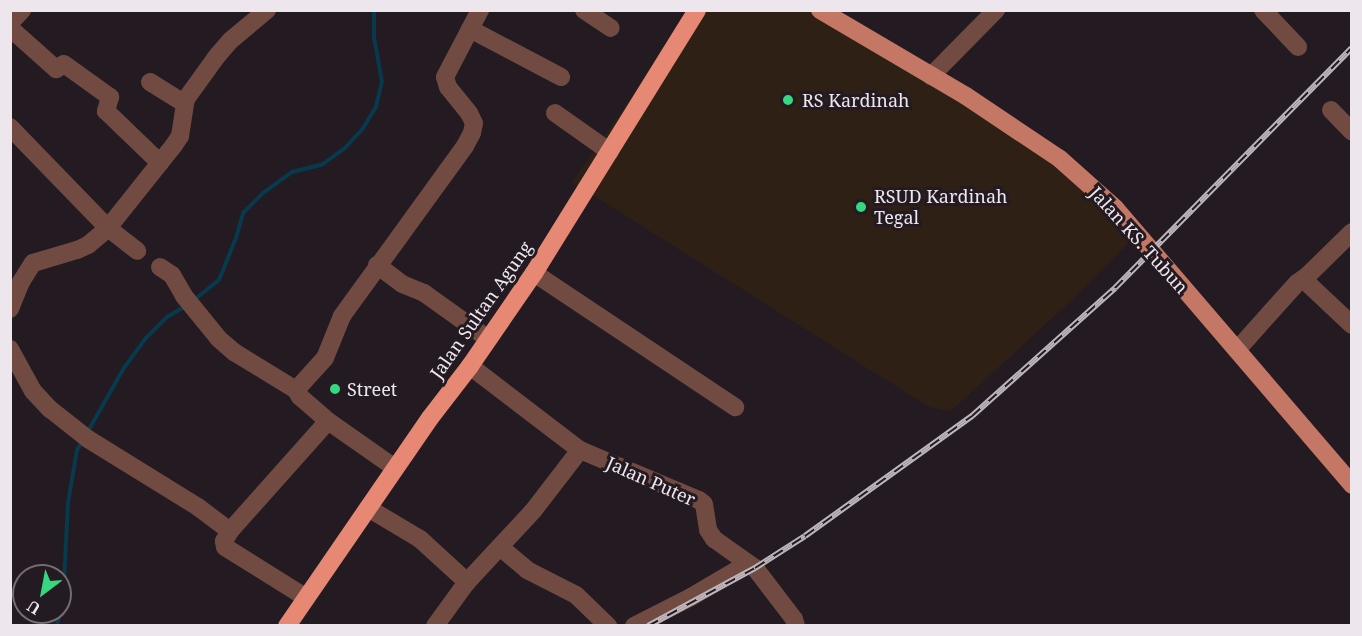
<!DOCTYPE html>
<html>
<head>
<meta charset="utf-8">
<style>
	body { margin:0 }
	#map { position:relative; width:1362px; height:636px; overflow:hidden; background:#231a22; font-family:"Noto Serif",serif }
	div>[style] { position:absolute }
	.medical>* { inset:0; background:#2f2016 }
	.stream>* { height:4px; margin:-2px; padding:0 2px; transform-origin:2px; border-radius:2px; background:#073a4d }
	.minor>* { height:18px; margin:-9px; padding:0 9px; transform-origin:9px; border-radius:9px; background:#714b42 }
	.major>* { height:18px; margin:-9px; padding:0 9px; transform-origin:9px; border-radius:9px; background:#c57766 }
	.highway>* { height:18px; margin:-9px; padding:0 9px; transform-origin:9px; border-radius:9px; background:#e68874 }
	.rail>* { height:6px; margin-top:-3px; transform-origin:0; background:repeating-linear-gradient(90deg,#231a22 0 11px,#bdb6bc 0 22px); box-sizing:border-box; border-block:2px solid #bdb6bc }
	.dots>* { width:16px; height:16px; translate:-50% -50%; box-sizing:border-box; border:3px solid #231a22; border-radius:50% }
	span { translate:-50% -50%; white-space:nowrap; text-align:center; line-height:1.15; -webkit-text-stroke:6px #231a22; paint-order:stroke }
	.poi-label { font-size:18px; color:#ede6ec }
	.left { translate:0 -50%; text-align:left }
	.street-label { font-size:18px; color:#ede6ec }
	.frame { position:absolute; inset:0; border:12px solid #ede6ec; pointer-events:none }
	.north { position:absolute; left:12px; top:564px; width:60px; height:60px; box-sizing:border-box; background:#231a22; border:2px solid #746c73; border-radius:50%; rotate:212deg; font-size:16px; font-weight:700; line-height:24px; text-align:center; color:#ede6ec }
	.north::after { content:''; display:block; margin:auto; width:21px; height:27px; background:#35d881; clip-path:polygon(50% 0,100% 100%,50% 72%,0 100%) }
</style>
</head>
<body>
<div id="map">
	<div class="medical">
		<div style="clip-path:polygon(686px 11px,821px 11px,1052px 155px,1138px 233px,1075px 297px,951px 411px,929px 407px,572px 182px,629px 101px)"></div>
	</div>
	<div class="stream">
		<div style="left:194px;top:300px;width:32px;rotate:-39deg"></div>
		<div style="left:219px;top:280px;width:45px;rotate:-68deg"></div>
		<div style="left:236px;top:238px;width:26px;rotate:-74deg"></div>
		<div style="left:243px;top:213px;width:28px;rotate:-45deg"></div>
		<div style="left:263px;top:193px;width:36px;rotate:-36deg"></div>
		<div style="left:292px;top:172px;width:32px;rotate:-14deg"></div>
		<div style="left:323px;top:164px;width:26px;rotate:-36deg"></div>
		<div style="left:344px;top:149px;width:26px;rotate:-47deg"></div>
		<div style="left:362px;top:130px;width:27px;rotate:-59deg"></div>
		<div style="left:376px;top:107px;width:26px;rotate:-77deg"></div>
		<div style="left:382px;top:82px;width:46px;rotate:-100.1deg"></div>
		<div style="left:374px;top:37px;width:27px;rotate:-90deg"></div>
		<div style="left:88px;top:431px;width:73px;rotate:-60.3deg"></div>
		<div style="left:124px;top:368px;width:37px;rotate:-54deg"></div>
		<div style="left:146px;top:338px;width:30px;rotate:-45deg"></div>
		<div style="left:167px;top:317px;width:21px;rotate:-31deg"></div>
		<div style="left:57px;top:626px;width:26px;rotate:-77deg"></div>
		<div style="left:63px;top:601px;width:98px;rotate:-87.1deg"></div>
		<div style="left:68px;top:503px;width:54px;rotate:-80.4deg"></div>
		<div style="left:77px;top:450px;width:12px;rotate:-59deg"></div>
	</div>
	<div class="minor">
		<div style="left:584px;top:10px;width:32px;rotate:34deg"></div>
		<div style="left:1263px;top:10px;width:51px;rotate:46.6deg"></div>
		<div style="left:10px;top:23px;width:18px;rotate:-47deg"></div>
		<div style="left:10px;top:28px;width:62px;rotate:41.7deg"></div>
		<div style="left:56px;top:69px;width:9px;rotate:-32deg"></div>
		<div style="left:64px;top:64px;width:57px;rotate:35.7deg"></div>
		<div style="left:110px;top:97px;width:15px;rotate:106deg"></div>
		<div style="left:106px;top:111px;width:75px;rotate:43.9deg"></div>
		<div style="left:470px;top:29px;width:103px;rotate:27.8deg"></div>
		<div style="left:931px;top:76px;width:93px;rotate:-45.4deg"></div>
		<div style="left:150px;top:82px;width:40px;rotate:32deg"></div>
		<div style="left:1331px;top:110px;width:30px;rotate:46deg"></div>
		<div style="left:555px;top:113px;width:67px;rotate:35.3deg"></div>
		<div style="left:10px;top:127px;width:141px;rotate:45.9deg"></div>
		<div style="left:108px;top:228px;width:37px;rotate:38deg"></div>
		<div style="left:377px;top:265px;width:31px;rotate:37deg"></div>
		<div style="left:402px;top:284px;width:24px;rotate:22deg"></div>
		<div style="left:424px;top:293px;width:77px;rotate:35.5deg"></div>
		<div style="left:160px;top:267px;width:14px;rotate:34deg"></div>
		<div style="left:172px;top:275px;width:24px;rotate:60deg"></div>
		<div style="left:184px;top:296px;width:55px;rotate:50.9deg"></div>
		<div style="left:219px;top:339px;width:20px;rotate:41deg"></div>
		<div style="left:234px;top:352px;width:73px;rotate:31.5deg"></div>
		<div style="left:534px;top:273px;width:242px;rotate:33.7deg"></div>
		<div style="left:1303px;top:279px;width:67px;rotate:43.2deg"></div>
		<div style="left:10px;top:309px;width:29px;rotate:-68deg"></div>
		<div style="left:21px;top:282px;width:22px;rotate:-58deg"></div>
		<div style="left:33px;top:263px;width:46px;rotate:-16.5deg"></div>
		<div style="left:77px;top:250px;width:12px;rotate:-24deg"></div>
		<div style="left:88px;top:245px;width:26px;rotate:-40deg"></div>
		<div style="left:108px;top:228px;width:106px;rotate:-51.5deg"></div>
		<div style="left:174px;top:145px;width:11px;rotate:-56deg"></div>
		<div style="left:180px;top:136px;width:37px;rotate:-81deg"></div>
		<div style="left:186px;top:99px;width:53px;rotate:-54.2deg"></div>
		<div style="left:217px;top:56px;width:21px;rotate:-49deg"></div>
		<div style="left:231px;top:40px;width:47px;rotate:-39.8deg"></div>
		<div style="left:10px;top:349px;width:48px;rotate:61.3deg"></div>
		<div style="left:33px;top:391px;width:25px;rotate:47deg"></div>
		<div style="left:50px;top:409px;width:48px;rotate:38.3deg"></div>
		<div style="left:88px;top:439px;width:129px;rotate:31.7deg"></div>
		<div style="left:198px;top:507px;width:40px;rotate:37deg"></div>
		<div style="left:230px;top:531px;width:12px;rotate:121deg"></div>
		<div style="left:224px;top:541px;width:6px;rotate:81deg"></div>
		<div style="left:225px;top:547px;width:94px;rotate:32deg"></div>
		<div style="left:1237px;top:350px;width:90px;rotate:-48.2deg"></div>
		<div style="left:1297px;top:283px;width:12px;rotate:-35deg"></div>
		<div style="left:1307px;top:276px;width:63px;rotate:-44.4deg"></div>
		<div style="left:470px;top:366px;width:138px;rotate:37.4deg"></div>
		<div style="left:580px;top:450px;width:129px;rotate:22.8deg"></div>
		<div style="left:699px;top:500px;width:6px;rotate:39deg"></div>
		<div style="left:704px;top:504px;width:26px;rotate:81deg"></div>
		<div style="left:708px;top:530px;width:11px;rotate:56deg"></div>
		<div style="left:714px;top:539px;width:50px;rotate:35.3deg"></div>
		<div style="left:755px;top:568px;width:64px;rotate:52.6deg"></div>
		<div style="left:794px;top:619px;width:7px;rotate:74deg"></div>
		<div style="left:395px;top:468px;width:82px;rotate:-145deg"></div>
		<div style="left:328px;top:421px;width:37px;rotate:-139deg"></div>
		<div style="left:300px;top:397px;width:8px;rotate:-120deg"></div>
		<div style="left:296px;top:390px;width:43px;rotate:-47.8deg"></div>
		<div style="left:325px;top:358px;width:45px;rotate:-68deg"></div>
		<div style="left:342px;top:316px;width:210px;rotate:-54.1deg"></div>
		<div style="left:465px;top:146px;width:15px;rotate:-62deg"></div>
		<div style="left:472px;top:133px;width:10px;rotate:-79deg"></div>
		<div style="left:474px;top:123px;width:11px;rotate:-117deg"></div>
		<div style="left:469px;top:113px;width:33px;rotate:-129deg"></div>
		<div style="left:448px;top:87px;width:10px;rotate:-107deg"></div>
		<div style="left:445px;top:77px;width:76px;rotate:-62.4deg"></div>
		<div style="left:368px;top:508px;width:61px;rotate:30.8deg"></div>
		<div style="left:420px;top:539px;width:64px;rotate:42.5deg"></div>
		<div style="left:467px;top:582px;width:97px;rotate:-47.1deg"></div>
		<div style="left:533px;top:511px;width:77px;rotate:-52.4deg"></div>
		<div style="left:230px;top:531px;width:147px;rotate:-48.3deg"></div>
		<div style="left:500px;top:547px;width:35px;rotate:40deg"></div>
		<div style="left:527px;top:570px;width:55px;rotate:27deg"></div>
		<div style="left:576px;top:595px;width:45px;rotate:44.1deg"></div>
		<div style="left:435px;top:626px;width:54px;rotate:-54deg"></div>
		<div style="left:634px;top:626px;width:64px;rotate:-27deg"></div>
		<div style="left:691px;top:597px;width:65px;rotate:-30.5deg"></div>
	</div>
	<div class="major">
		<div style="left:820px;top:10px;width:169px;rotate:30.5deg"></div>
		<div style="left:966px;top:96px;width:113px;rotate:33.8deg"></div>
		<div style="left:1060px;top:159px;width:74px;rotate:41.7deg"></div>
		<div style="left:1115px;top:208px;width:365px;rotate:49.4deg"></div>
	</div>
	<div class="highway">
		<div style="left:287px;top:626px;width:252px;rotate:-55.5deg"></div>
		<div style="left:430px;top:418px;width:66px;rotate:-52.4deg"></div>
		<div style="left:470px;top:366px;width:113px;rotate:-55.5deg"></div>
		<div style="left:534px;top:273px;width:309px;rotate:-58.2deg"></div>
	</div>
	<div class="rail">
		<div style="left:648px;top:626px;width:122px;rotate:-28.5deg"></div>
		<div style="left:755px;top:568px;width:59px;rotate:-32.6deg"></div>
		<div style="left:805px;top:536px;width:206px;rotate:-35.7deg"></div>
		<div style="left:972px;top:416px;width:192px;rotate:-41.8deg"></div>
		<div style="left:1115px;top:288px;width:337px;rotate:-45.4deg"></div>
	</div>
	<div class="dots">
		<div style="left:788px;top:100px;background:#35d881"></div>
		<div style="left:861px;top:207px;background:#35d881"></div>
		<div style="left:335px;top:389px;background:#35d881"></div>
	</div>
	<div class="poi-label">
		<span class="left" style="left:802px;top:100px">RS Kardinah</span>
		<span class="left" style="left:874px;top:207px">RSUD Kardinah<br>Tegal</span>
		<span class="left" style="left:347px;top:389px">Street</span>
	</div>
	<div class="street-label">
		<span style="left:1139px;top:240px;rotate:48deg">Jalan KS. Tubun</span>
		<span style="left:481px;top:310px;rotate:-55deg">Jalan Sultan Agung</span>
		<span style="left:651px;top:481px;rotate:24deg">Jalan Puter</span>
	</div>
	<div class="frame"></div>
	<div class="north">U</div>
</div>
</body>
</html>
